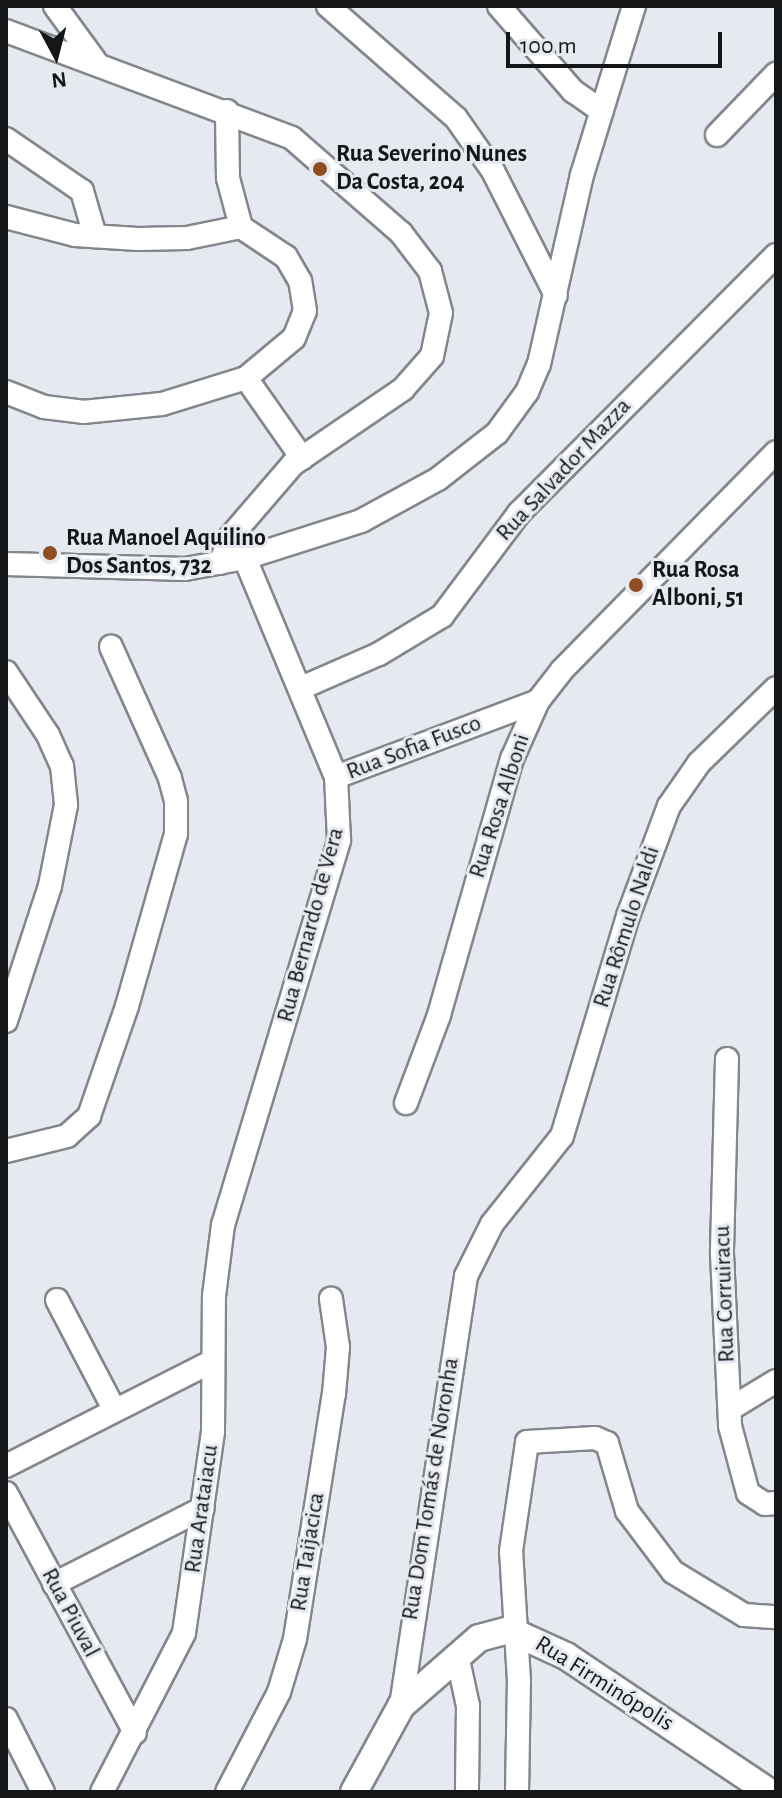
<!DOCTYPE html>
<html>
<head>
<meta charset="utf-8">
<style>
	body { margin:0 }
	#map { position:relative; width:782px; height:1798px; overflow:hidden; background:#e6eaf0; font-family:"Alegreya Sans",sans-serif }
	div>[style] { position:absolute }
	.roads { filter:drop-shadow(2px 0 #83878c) drop-shadow(-2px 0 #83878c) drop-shadow(0 2px #83878c) drop-shadow(0 -2px #83878c) }
	.minor>* { height:22px; margin:-11px; padding:0 11px; transform-origin:11px; border-radius:11px; background:#fff }
	.major>* { height:26px; margin:-13px; padding:0 13px; transform-origin:13px; border-radius:13px; background:#fff }
	.dots>* { width:22px; height:22px; translate:-50% -50%; box-sizing:border-box; border:4px solid #e6eaf0; border-radius:50% }
	span { translate:-50% -50%; white-space:nowrap; text-align:center; line-height:1.15; -webkit-text-stroke:6px #e6eaf0; paint-order:stroke }
	.poi-label { font-size:24px; color:#151618; font-weight:700 }
	.left { translate:0 -50%; text-align:left }
	.street-label { font-size:24px; color:#151618 }
	.frame { position:absolute; inset:0; border:8px solid #151618; pointer-events:none }
	.north { position:absolute; left:16px; top:16px; width:80px; height:80px; -webkit-text-stroke:6px #e6eaf0; paint-order:stroke; rotate:173deg; font-size:22px; font-weight:700; line-height:32px; text-align:center; color:#151618 }
	.north::after { content:''; display:block; margin:auto; width:28px; height:36px; background:#151618; clip-path:polygon(50% 0,100% 100%,50% 72%,0 100%) }
	.scale { position:absolute; left:506px; top:32px; width:216px; height:36px; box-sizing:border-box; border:4px solid #151618; border-top:0; padding-left:10px; font-size:24px; line-height:28px; white-space:nowrap; color:#151618; -webkit-text-stroke:6px #e6eaf0; paint-order:stroke }
</style>
</head>
<body>
<div id="map">
	<div class="roads">
		<div class="minor">
			<div style="left:55px;top:6px;width:69px;rotate:53.8deg"></div>
			<div style="left:328px;top:6px;width:170px;rotate:41.2deg"></div>
			<div style="left:456px;top:118px;width:65px;rotate:55.1deg"></div>
			<div style="left:493px;top:171px;width:139px;rotate:63.1deg"></div>
			<div style="left:499px;top:6px;width:113px;rotate:49deg"></div>
			<div style="left:573px;top:91px;width:35px;rotate:35deg"></div>
			<div style="left:6px;top:31px;width:305px;rotate:20.5deg"></div>
			<div style="left:292px;top:138px;width:145px;rotate:41.1deg"></div>
			<div style="left:401px;top:233px;width:48px;rotate:52.7deg"></div>
			<div style="left:430px;top:271px;width:43px;rotate:75.3deg"></div>
			<div style="left:441px;top:313px;width:44px;rotate:101.8deg"></div>
			<div style="left:432px;top:356px;width:44px;rotate:131.3deg"></div>
			<div style="left:403px;top:389px;width:133px;rotate:145.7deg"></div>
			<div style="left:293px;top:464px;width:95px;rotate:130.7deg"></div>
			<div style="left:231px;top:536px;width:29px;rotate:112deg"></div>
			<div style="left:717px;top:135px;width:85px;rotate:-46deg"></div>
			<div style="left:6px;top:139px;width:92px;rotate:34.4deg"></div>
			<div style="left:82px;top:191px;width:47px;rotate:73.9deg"></div>
			<div style="left:6px;top:217px;width:71px;rotate:14.6deg"></div>
			<div style="left:75px;top:235px;width:63px;rotate:3.6deg"></div>
			<div style="left:138px;top:239px;width:49px;rotate:-1.2deg"></div>
			<div style="left:187px;top:238px;width:55px;rotate:-11.5deg"></div>
			<div style="left:246px;top:378px;width:98px;rotate:55deg"></div>
			<div style="left:6px;top:392px;width:41px;rotate:21.5deg"></div>
			<div style="left:44px;top:407px;width:39px;rotate:7deg"></div>
			<div style="left:83px;top:412px;width:79px;rotate:-5.8deg"></div>
			<div style="left:162px;top:404px;width:88px;rotate:-17.2deg"></div>
			<div style="left:246px;top:378px;width:62px;rotate:-39.8deg"></div>
			<div style="left:294px;top:338px;width:29px;rotate:-68deg"></div>
			<div style="left:305px;top:311px;width:30px;rotate:-99deg"></div>
			<div style="left:300px;top:281px;width:28px;rotate:-120deg"></div>
			<div style="left:286px;top:257px;width:54px;rotate:-146.3deg"></div>
			<div style="left:241px;top:227px;width:51px;rotate:-104.9deg"></div>
			<div style="left:228px;top:178px;width:67px;rotate:-90.9deg"></div>
			<div style="left:6px;top:564px;width:179px;rotate:1.6deg"></div>
			<div style="left:185px;top:569px;width:61px;rotate:-10.4deg"></div>
			<div style="left:245px;top:558px;width:122px;rotate:-17.7deg"></div>
			<div style="left:361px;top:521px;width:88px;rotate:-28.6deg"></div>
			<div style="left:438px;top:479px;width:75px;rotate:-37.9deg"></div>
			<div style="left:497px;top:433px;width:51px;rotate:-53.8deg"></div>
			<div style="left:527px;top:392px;width:30px;rotate:-67deg"></div>
			<div style="left:539px;top:364px;width:194px;rotate:-77.2deg"></div>
			<div style="left:582px;top:175px;width:177px;rotate:-72.9deg"></div>
			<div style="left:6px;top:672px;width:76px;rotate:56.3deg"></div>
			<div style="left:48px;top:735px;width:34px;rotate:66deg"></div>
			<div style="left:62px;top:766px;width:39px;rotate:84deg"></div>
			<div style="left:66px;top:805px;width:83px;rotate:101.2deg"></div>
			<div style="left:50px;top:886px;width:142px;rotate:108.1deg"></div>
			<div style="left:301px;top:688px;width:85px;rotate:-23.6deg"></div>
			<div style="left:379px;top:654px;width:74px;rotate:-31.1deg"></div>
			<div style="left:442px;top:616px;width:129px;rotate:-53.2deg"></div>
			<div style="left:519px;top:513px;width:364px;rotate:-45.1deg"></div>
			<div style="left:336px;top:777px;width:216px;rotate:-20.6deg"></div>
			<div style="left:727px;top:1059px;width:195px;rotate:91.5deg"></div>
			<div style="left:722px;top:1254px;width:172px;rotate:87.3deg"></div>
			<div style="left:730px;top:1426px;width:69px;rotate:75deg"></div>
			<div style="left:748px;top:1493px;width:20px;rotate:33deg"></div>
			<div style="left:765px;top:1504px;width:11px;rotate:-5deg"></div>
			<div style="left:406px;top:1103px;width:94px;rotate:-69.4deg"></div>
			<div style="left:439px;top:1015px;width:266px;rotate:-74.1deg"></div>
			<div style="left:512px;top:759px;width:64px;rotate:-65.9deg"></div>
			<div style="left:538px;top:701px;width:39px;rotate:-52deg"></div>
			<div style="left:562px;top:670px;width:305px;rotate:-45.5deg"></div>
			<div style="left:6px;top:1151px;width:63px;rotate:-13.8deg"></div>
			<div style="left:67px;top:1136px;width:30px;rotate:-42deg"></div>
			<div style="left:89px;top:1116px;width:116px;rotate:-70.9deg"></div>
			<div style="left:127px;top:1006px;width:179px;rotate:-74.1deg"></div>
			<div style="left:176px;top:834px;width:33px;rotate:-90deg"></div>
			<div style="left:176px;top:801px;width:24px;rotate:-105deg"></div>
			<div style="left:170px;top:778px;width:144px;rotate:-114.2deg"></div>
			<div style="left:57px;top:1300px;width:123px;rotate:62.4deg"></div>
			<div style="left:730px;top:1409px;width:54px;rotate:-31.3deg"></div>
			<div style="left:6px;top:1466px;width:232px;rotate:-26.9deg"></div>
			<div style="left:6px;top:1493px;width:272px;rotate:61.7deg"></div>
			<div style="left:54px;top:1584px;width:167px;rotate:-27deg"></div>
			<div style="left:457px;top:1655px;width:52px;rotate:77.8deg"></div>
			<div style="left:468px;top:1706px;width:86px;rotate:90.7deg"></div>
			<div style="left:401px;top:1706px;width:435px;rotate:-81.4deg"></div>
			<div style="left:466px;top:1276px;width:58px;rotate:-63.4deg"></div>
			<div style="left:492px;top:1224px;width:112px;rotate:-51.5deg"></div>
			<div style="left:562px;top:1136px;width:230px;rotate:-73.3deg"></div>
			<div style="left:628px;top:916px;width:117px;rotate:-69.6deg"></div>
			<div style="left:669px;top:806px;width:52px;rotate:-55.1deg"></div>
			<div style="left:699px;top:763px;width:107px;rotate:-44.2deg"></div>
			<div style="left:6px;top:1719px;width:82px;rotate:63.1deg"></div>
			<div style="left:102px;top:1792px;width:179px;rotate:-62.7deg"></div>
			<div style="left:184px;top:1633px;width:203px;rotate:-81.8deg"></div>
			<div style="left:213px;top:1432px;width:136px;rotate:-89.6deg"></div>
			<div style="left:214px;top:1296px;width:72px;rotate:-82.8deg"></div>
			<div style="left:223px;top:1225px;width:402px;rotate:-73.2deg"></div>
			<div style="left:339px;top:840px;width:63px;rotate:-92.7deg"></div>
			<div style="left:336px;top:777px;width:237px;rotate:-112.6deg"></div>
			<div style="left:227px;top:1792px;width:113px;rotate:-62.5deg"></div>
			<div style="left:279px;top:1692px;width:55px;rotate:-73.2deg"></div>
			<div style="left:295px;top:1639px;width:248px;rotate:-81deg"></div>
			<div style="left:334px;top:1394px;width:47px;rotate:-85.1deg"></div>
			<div style="left:338px;top:1347px;width:49px;rotate:-98.3deg"></div>
			<div style="left:517px;top:1792px;width:111px;rotate:-89deg"></div>
			<div style="left:519px;top:1681px;width:130px;rotate:-93.5deg"></div>
			<div style="left:511px;top:1551px;width:110px;rotate:-81.6deg"></div>
			<div style="left:527px;top:1442px;width:68px;rotate:-3.4deg"></div>
			<div style="left:595px;top:1438px;width:13px;rotate:23deg"></div>
			<div style="left:607px;top:1443px;width:71px;rotate:73.6deg"></div>
			<div style="left:627px;top:1511px;width:76px;rotate:53deg"></div>
			<div style="left:673px;top:1572px;width:83px;rotate:31.2deg"></div>
			<div style="left:744px;top:1615px;width:32px;rotate:4deg"></div>
		</div>
		<div class="major">
			<div style="left:354px;top:1792px;width:98px;rotate:-61.3deg"></div>
			<div style="left:401px;top:1706px;width:103px;rotate:-41.1deg"></div>
			<div style="left:479px;top:1638px;width:31px;rotate:-15deg"></div>
			<div style="left:509px;top:1630px;width:63px;rotate:24.5deg"></div>
			<div style="left:566px;top:1656px;width:244px;rotate:33.8deg"></div>
		</div>
	</div>
	<div class="dots">
		<div style="left:320px;top:169px;background:#914d22"></div>
		<div style="left:50px;top:553px;background:#914d22"></div>
		<div style="left:636px;top:585px;background:#914d22"></div>
	</div>
	<div class="poi-label">
		<span class="left" style="left:336px;top:169px">Rua Severino Nunes<br>Da Costa, 204</span>
		<span class="left" style="left:66px;top:553px">Rua Manoel Aquilino<br>Dos Santos, 732</span>
		<span class="left" style="left:652px;top:585px">Rua Rosa<br>Alboni, 51</span>
	</div>
	<div class="street-label">
		<span style="left:564px;top:470px;rotate:-47deg">Rua Salvador Mazza</span>
		<span style="left:414px;top:748px;rotate:-21deg">Rua Sofia Fusco</span>
		<span style="left:500px;top:806px;rotate:-72deg">Rua Rosa Alboni</span>
		<span style="left:311px;top:925px;rotate:-75deg">Rua Bernardo de Vera</span>
		<span style="left:627px;top:927px;rotate:-72deg">Rua Rômulo Naldi</span>
		<span style="left:725px;top:1294px;rotate:-92deg">Rua Corruiracu</span>
		<span style="left:431px;top:1489px;rotate:-81deg">Rua Dom Tomás de Noronha</span>
		<span style="left:202px;top:1509px;rotate:-82deg">Rua Arataiacu</span>
		<span style="left:308px;top:1552px;rotate:-81deg">Rua Taijacica</span>
		<span style="left:70px;top:1613px;rotate:62deg">Rua Piuval</span>
		<span style="left:604px;top:1684px;rotate:32deg">Rua Firminópolis</span>
	</div>
	<div class="frame"></div>
	<div class="north">N</div>
	<div class="scale">100 m</div>
</div>
</body>
</html>
